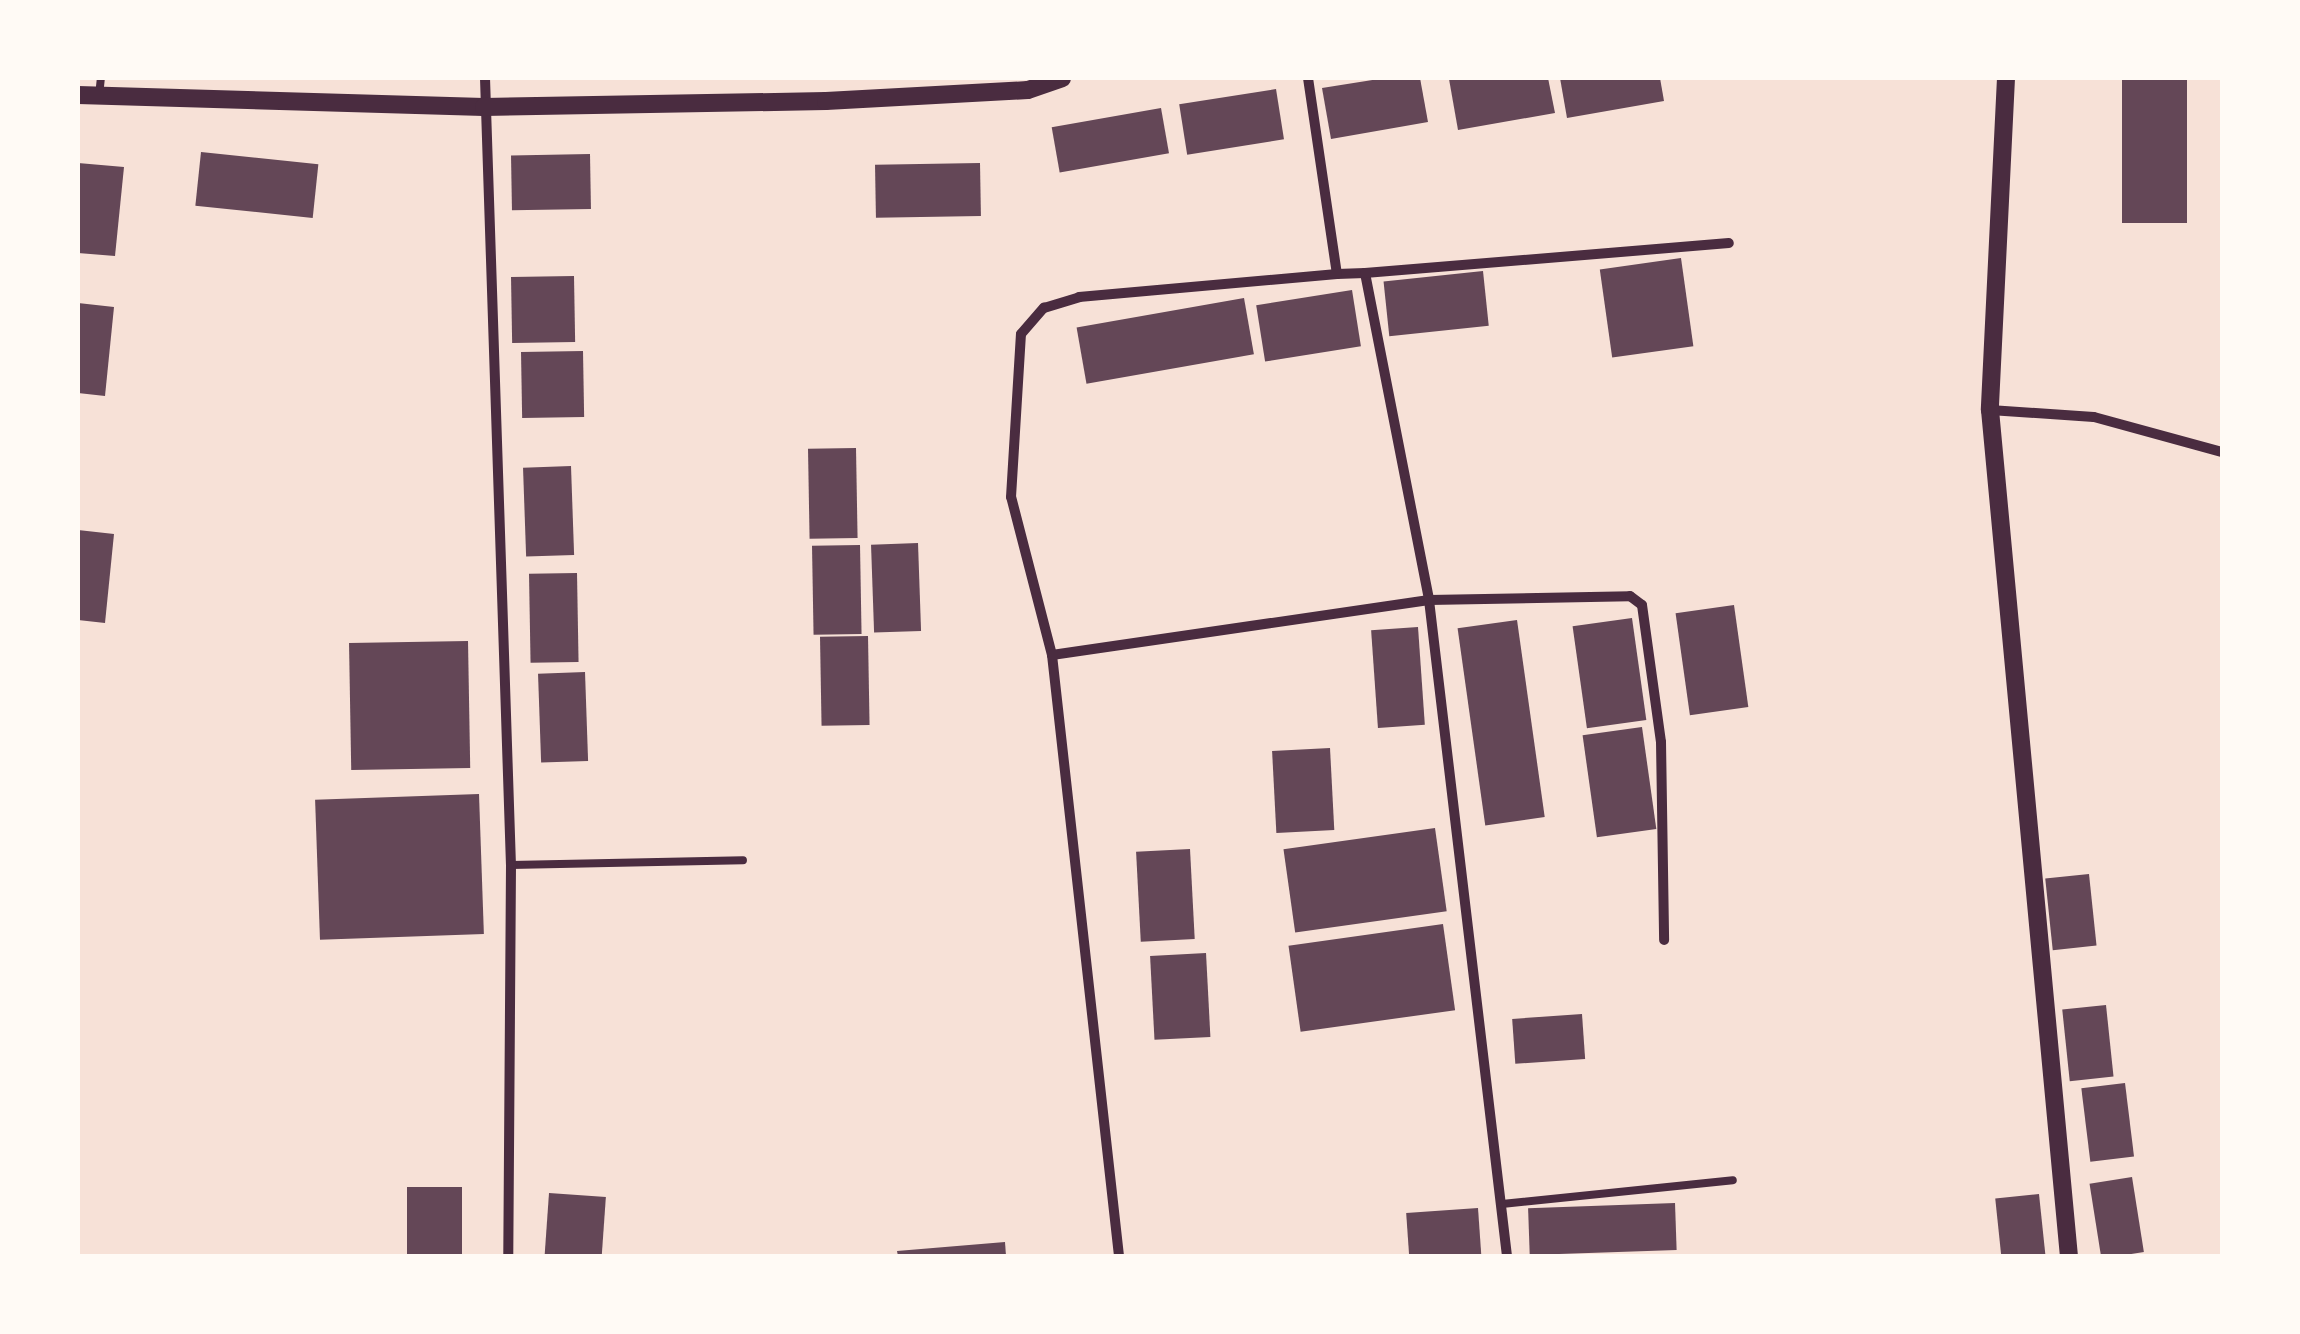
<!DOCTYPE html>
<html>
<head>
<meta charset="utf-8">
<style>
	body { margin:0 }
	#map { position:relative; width:2300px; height:1334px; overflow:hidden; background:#f7e1d7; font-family:"Exo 2",sans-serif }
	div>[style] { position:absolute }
	.building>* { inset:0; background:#644757; transform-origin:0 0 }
	.service>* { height:8px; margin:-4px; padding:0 4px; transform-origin:4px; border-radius:4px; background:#4a2c40 }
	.minor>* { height:10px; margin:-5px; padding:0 5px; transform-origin:5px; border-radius:5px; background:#4a2c40 }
	.tertiary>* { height:18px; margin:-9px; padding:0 9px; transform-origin:9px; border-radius:9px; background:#4a2c40 }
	span { translate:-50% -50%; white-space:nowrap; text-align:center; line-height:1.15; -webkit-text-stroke:10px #fffaf5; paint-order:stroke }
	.frame { position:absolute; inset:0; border:80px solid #fffaf5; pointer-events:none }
</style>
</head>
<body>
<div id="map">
	<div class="building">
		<div style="clip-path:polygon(1385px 78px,1420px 78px,1428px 122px,1331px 139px,1322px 88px)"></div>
		<div style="clip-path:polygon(1548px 78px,1555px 113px,1458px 130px,1449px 79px)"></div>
		<div style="clip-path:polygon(1560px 78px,1660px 78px,1664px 101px,1567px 118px)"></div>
		<div style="left:2122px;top:78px;width:65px;height:145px"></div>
		<div style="left:1276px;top:89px;width:51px;height:98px;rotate:81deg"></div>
		<div style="left:1161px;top:108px;width:46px;height:111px;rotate:80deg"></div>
		<div style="left:201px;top:152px;width:118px;height:54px;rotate:6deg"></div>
		<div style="left:590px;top:154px;width:55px;height:79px;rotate:89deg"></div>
		<div style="clip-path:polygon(78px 163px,124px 167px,115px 256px,78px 253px)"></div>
		<div style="left:980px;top:163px;width:53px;height:105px;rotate:89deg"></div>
		<div style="left:1681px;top:258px;width:89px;height:82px;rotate:82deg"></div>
		<div style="left:1483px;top:271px;width:55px;height:100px;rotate:84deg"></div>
		<div style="left:574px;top:276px;width:66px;height:63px;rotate:89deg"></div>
		<div style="left:1352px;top:290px;width:57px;height:97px;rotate:81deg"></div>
		<div style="left:1244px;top:298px;width:57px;height:170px;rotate:80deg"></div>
		<div style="clip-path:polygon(78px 303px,114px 307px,105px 396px,78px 393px)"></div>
		<div style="left:583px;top:351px;width:66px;height:62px;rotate:89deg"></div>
		<div style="left:856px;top:448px;width:90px;height:48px;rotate:89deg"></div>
		<div style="left:571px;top:466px;width:89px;height:48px;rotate:88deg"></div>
		<div style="clip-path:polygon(78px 530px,114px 534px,105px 623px,78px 620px)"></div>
		<div style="left:918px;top:543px;width:88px;height:47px;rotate:88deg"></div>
		<div style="left:860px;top:545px;width:89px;height:48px;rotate:89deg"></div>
		<div style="left:577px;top:573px;width:89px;height:48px;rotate:89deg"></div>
		<div style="left:1734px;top:605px;width:103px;height:59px;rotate:82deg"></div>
		<div style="left:1632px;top:618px;width:103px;height:60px;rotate:82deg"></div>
		<div style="left:1517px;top:620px;width:199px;height:60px;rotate:82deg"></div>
		<div style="left:1418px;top:627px;width:98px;height:47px;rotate:86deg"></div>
		<div style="left:868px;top:636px;width:89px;height:48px;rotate:89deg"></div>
		<div style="left:468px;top:641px;width:127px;height:119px;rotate:89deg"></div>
		<div style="left:585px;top:672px;width:89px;height:47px;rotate:88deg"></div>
		<div style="left:1642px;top:727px;width:103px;height:60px;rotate:82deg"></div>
		<div style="left:1330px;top:748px;width:82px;height:58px;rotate:87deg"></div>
		<div style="left:479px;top:794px;width:140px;height:164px;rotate:88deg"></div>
		<div style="left:1435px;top:828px;width:84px;height:153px;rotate:82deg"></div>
		<div style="left:1190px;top:849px;width:90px;height:54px;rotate:87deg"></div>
		<div style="left:2089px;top:874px;width:72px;height:44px;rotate:84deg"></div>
		<div style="left:1443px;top:924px;width:87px;height:156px;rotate:82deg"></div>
		<div style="left:1206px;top:953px;width:84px;height:56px;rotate:87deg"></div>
		<div style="left:2106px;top:1005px;width:72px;height:44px;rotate:84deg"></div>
		<div style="left:1582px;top:1014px;width:45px;height:70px;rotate:86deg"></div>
		<div style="left:2125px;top:1083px;width:74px;height:44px;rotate:83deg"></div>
		<div style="left:2132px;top:1177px;width:76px;height:43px;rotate:81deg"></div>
		<div style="left:407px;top:1187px;width:55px;height:69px"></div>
		<div style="left:549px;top:1193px;width:57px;height:63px;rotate:4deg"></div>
		<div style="left:2039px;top:1194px;width:62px;height:44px;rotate:84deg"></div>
		<div style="left:1675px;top:1203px;width:47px;height:147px;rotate:88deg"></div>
		<div style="left:1478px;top:1208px;width:48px;height:72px;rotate:86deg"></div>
		<div style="clip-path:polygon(1005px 1242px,1006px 1256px,898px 1256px,897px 1251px)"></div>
	</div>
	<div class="service">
		<div style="left:99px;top:96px;width:18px;rotate:-84deg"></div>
		<div style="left:511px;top:865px;width:232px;rotate:-1.2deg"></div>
		<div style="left:1502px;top:1204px;width:232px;rotate:-5.9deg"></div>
	</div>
	<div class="minor">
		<div style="left:485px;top:78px;width:787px;rotate:88.11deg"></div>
		<div style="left:511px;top:865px;width:391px;rotate:90.4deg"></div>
		<div style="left:1308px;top:78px;width:198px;rotate:81.6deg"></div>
		<div style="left:1337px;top:274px;width:28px;rotate:-2deg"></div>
		<div style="left:1365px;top:273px;width:333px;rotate:78.9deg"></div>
		<div style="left:1429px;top:600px;width:661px;rotate:83.22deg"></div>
		<div style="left:1365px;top:273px;width:365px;rotate:-4.7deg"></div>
		<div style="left:1990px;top:410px;width:104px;rotate:3.9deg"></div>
		<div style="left:2094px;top:417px;width:133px;rotate:15.3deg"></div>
		<div style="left:1052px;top:655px;width:163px;rotate:-104.5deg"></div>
		<div style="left:1011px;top:497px;width:163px;rotate:-86.5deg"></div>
		<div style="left:1021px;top:334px;width:35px;rotate:-49deg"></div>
		<div style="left:1044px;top:308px;width:37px;rotate:-17deg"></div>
		<div style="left:1079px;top:297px;width:259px;rotate:-5.1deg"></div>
		<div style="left:1119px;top:1256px;width:605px;rotate:-96.36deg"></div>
		<div style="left:1052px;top:655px;width:381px;rotate:-8.3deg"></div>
		<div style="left:1429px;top:600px;width:201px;rotate:-1.1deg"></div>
		<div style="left:1630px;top:596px;width:15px;rotate:37deg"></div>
		<div style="left:1642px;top:605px;width:138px;rotate:82.1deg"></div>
		<div style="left:1661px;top:742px;width:198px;rotate:89.1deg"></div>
	</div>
	<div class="tertiary">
		<div style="left:2006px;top:78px;width:332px;rotate:92.8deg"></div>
		<div style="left:1990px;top:410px;width:850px;rotate:84.67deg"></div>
		<div style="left:78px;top:95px;width:406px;rotate:1.7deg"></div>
		<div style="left:484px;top:107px;width:342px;rotate:-1deg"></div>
		<div style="left:826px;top:101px;width:202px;rotate:-3.1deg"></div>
		<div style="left:1028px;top:90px;width:36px;rotate:-19deg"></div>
	</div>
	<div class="frame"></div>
</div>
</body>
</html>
